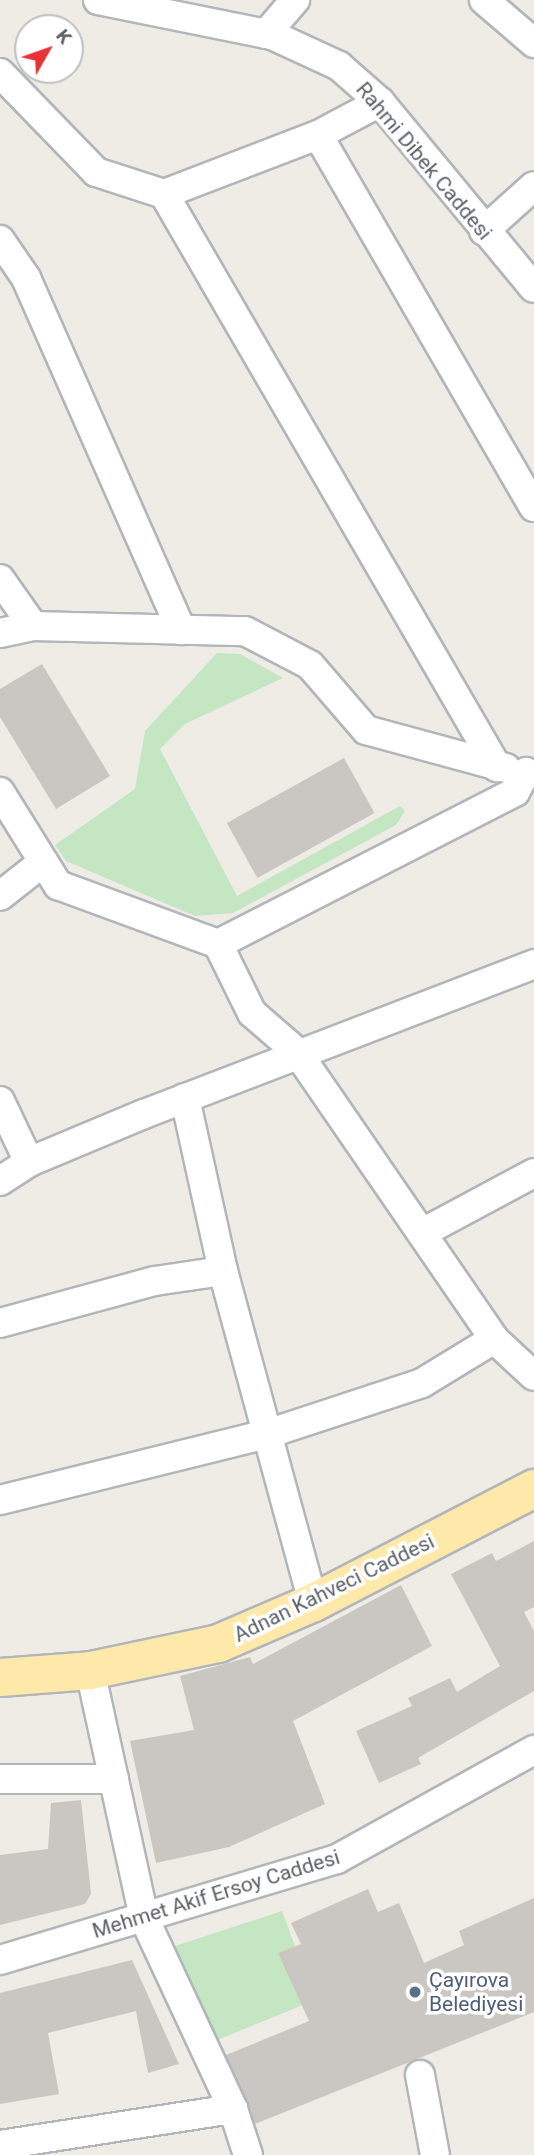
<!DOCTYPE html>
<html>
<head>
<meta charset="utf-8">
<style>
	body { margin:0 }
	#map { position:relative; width:534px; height:2155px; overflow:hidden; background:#efece5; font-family:Roboto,sans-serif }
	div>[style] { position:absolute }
	.green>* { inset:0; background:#c5e6c2 }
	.building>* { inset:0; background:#cac7c2; transform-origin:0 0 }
	.roads { filter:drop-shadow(2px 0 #b2b6ba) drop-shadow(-2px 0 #b2b6ba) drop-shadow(0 2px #b2b6ba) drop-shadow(0 -2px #b2b6ba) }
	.minor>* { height:28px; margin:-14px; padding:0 14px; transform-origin:14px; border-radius:14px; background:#fff }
	.major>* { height:37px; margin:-18.5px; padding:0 18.5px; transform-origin:18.5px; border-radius:18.5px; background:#fee9ab }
	.dots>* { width:19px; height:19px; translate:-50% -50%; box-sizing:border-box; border:4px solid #fff; border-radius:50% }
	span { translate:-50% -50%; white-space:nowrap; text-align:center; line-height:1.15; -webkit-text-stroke:7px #fff; paint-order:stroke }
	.street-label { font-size:21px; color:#5d6165 }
	.service-label { font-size:21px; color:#4e5e75 }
	.left { translate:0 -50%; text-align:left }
	.north { position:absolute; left:14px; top:14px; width:70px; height:70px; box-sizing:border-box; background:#fff; border:2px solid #bec0c1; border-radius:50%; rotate:50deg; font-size:19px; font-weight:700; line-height:28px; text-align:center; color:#5d6165 }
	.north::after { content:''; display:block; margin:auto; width:24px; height:32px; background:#e73336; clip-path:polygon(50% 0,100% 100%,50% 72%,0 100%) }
</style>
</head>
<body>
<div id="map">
	<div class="green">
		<div style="clip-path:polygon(217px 653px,240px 654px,283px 678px,185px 724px,160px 749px,237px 896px,400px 806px,405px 811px,396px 825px,233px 913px,195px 916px,66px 861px,55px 845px,135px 789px,145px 731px)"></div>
		<div style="clip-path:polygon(282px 1911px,315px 2000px,215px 2041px,169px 1948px)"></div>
	</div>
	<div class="building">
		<div style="clip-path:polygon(42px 664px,110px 776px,56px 809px,0 717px,0 689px)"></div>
		<div style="left:344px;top:758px;width:63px;height:134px;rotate:61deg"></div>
		<div style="clip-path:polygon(534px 1541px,534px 1607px,524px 1612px,534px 1631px,534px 1691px,418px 1758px,421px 1764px,379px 1783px,356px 1731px,412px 1706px,408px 1698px,450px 1678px,457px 1692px,500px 1666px,451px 1574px,492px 1553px,496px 1561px)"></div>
		<div style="clip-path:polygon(401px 1585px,432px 1646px,293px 1721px,325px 1804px,229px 1847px,156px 1863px,130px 1741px,194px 1730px,180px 1676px,250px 1657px,253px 1664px)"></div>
		<div style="clip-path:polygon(81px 1800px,91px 1894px,85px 1904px,0 1925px,0 1855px,48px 1849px,51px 1803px)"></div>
		<div style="clip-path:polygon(368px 1889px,378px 1912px,399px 1903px,424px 1963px,464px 1945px,459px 1931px,534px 1898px,534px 2012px,255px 2124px,226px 2055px,309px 2021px,278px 1953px,301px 1944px,291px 1923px)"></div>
		<div style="clip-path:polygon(132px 1960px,179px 2064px,148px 2073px,136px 2011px,48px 2033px,59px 2094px,0 2104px,0 1993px)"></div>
	</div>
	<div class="roads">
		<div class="minor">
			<div style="left:98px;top:0;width:177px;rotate:11.4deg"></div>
			<div style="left:272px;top:35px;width:74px;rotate:24.8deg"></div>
			<div style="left:339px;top:66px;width:55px;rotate:41.3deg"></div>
			<div style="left:380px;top:102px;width:241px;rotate:50.4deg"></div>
			<div style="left:484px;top:0;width:66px;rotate:40.7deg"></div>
			<div style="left:266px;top:34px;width:45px;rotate:-49.5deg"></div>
			<div style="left:0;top:73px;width:138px;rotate:45.9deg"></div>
			<div style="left:96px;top:172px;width:71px;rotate:17.9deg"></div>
			<div style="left:164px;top:194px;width:165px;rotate:-21deg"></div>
			<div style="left:318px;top:135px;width:70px;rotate:-28deg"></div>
			<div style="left:318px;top:135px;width:430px;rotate:59.9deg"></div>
			<div style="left:164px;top:194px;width:663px;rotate:59.84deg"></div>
			<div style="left:484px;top:231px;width:67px;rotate:-42deg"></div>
			<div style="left:0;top:240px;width:46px;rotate:55.6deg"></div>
			<div style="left:26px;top:278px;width:385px;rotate:66.2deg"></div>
			<div style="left:0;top:579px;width:57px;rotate:54.9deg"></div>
			<div style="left:0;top:633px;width:34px;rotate:-12deg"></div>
			<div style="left:33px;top:626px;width:212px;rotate:1.4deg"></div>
			<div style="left:245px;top:631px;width:73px;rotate:27.6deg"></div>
			<div style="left:310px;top:665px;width:86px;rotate:49.3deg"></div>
			<div style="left:366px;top:730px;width:145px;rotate:15.2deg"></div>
			<div style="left:0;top:792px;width:110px;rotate:58.1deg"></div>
			<div style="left:58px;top:885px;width:171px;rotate:20.2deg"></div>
			<div style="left:218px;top:944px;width:334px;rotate:-27.1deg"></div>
			<div style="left:515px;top:792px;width:23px;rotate:-61deg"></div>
			<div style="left:0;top:896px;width:55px;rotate:-38.3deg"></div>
			<div style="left:218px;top:944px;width:77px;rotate:63.8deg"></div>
			<div style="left:252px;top:1013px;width:60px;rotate:40.9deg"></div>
			<div style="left:297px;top:1052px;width:348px;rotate:55.5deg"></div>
			<div style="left:494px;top:1339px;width:54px;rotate:42.8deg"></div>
			<div style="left:185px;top:1098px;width:177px;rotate:77.6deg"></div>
			<div style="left:223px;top:1271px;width:343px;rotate:74.8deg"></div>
			<div style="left:0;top:1101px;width:68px;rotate:64.6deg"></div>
			<div style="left:0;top:1181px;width:35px;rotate:-33deg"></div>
			<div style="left:29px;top:1162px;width:125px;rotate:-22.7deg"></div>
			<div style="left:144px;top:1114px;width:418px;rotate:-21deg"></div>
			<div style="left:422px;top:1233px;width:127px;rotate:-28.2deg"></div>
			<div style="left:0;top:1323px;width:161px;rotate:-15.2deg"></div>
			<div style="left:155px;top:1281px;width:69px;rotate:-8.4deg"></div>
			<div style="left:0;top:1500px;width:275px;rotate:-13.9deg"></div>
			<div style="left:267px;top:1434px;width:163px;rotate:-18.2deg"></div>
			<div style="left:422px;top:1383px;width:84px;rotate:-31.4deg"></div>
			<div style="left:90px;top:1670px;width:254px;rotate:77.7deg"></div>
			<div style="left:144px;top:1918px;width:211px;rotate:65deg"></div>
			<div style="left:233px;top:2109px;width:48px;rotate:71.9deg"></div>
			<div style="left:0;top:1779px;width:114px"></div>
			<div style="left:0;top:1960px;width:352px;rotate:-16.7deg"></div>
			<div style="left:337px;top:1859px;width:225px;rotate:-29deg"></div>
			<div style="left:420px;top:2075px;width:81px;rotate:79.4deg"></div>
			<div style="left:0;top:2145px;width:236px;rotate:-8.8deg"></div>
		</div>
		<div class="major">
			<div style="left:0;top:1677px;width:90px;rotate:-4.4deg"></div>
			<div style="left:90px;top:1670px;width:131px;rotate:-11.9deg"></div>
			<div style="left:218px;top:1643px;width:103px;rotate:-23.3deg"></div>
			<div style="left:313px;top:1602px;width:249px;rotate:-27.3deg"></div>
		</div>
	</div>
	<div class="dots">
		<div style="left:415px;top:1992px;background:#5c6f8a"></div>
	</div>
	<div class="street-label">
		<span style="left:424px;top:161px;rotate:50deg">Rahmi Dibek Caddesi</span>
		<span style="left:334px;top:1588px;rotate:-26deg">Adnan Kahveci Caddesi</span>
		<span style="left:216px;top:1894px;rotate:-17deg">Mehmet Akif Ersoy Caddesi</span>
	</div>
	<div class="service-label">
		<span class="left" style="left:429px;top:1992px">Çayırova<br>Belediyesi</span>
	</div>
	<div class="north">K</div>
</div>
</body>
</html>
